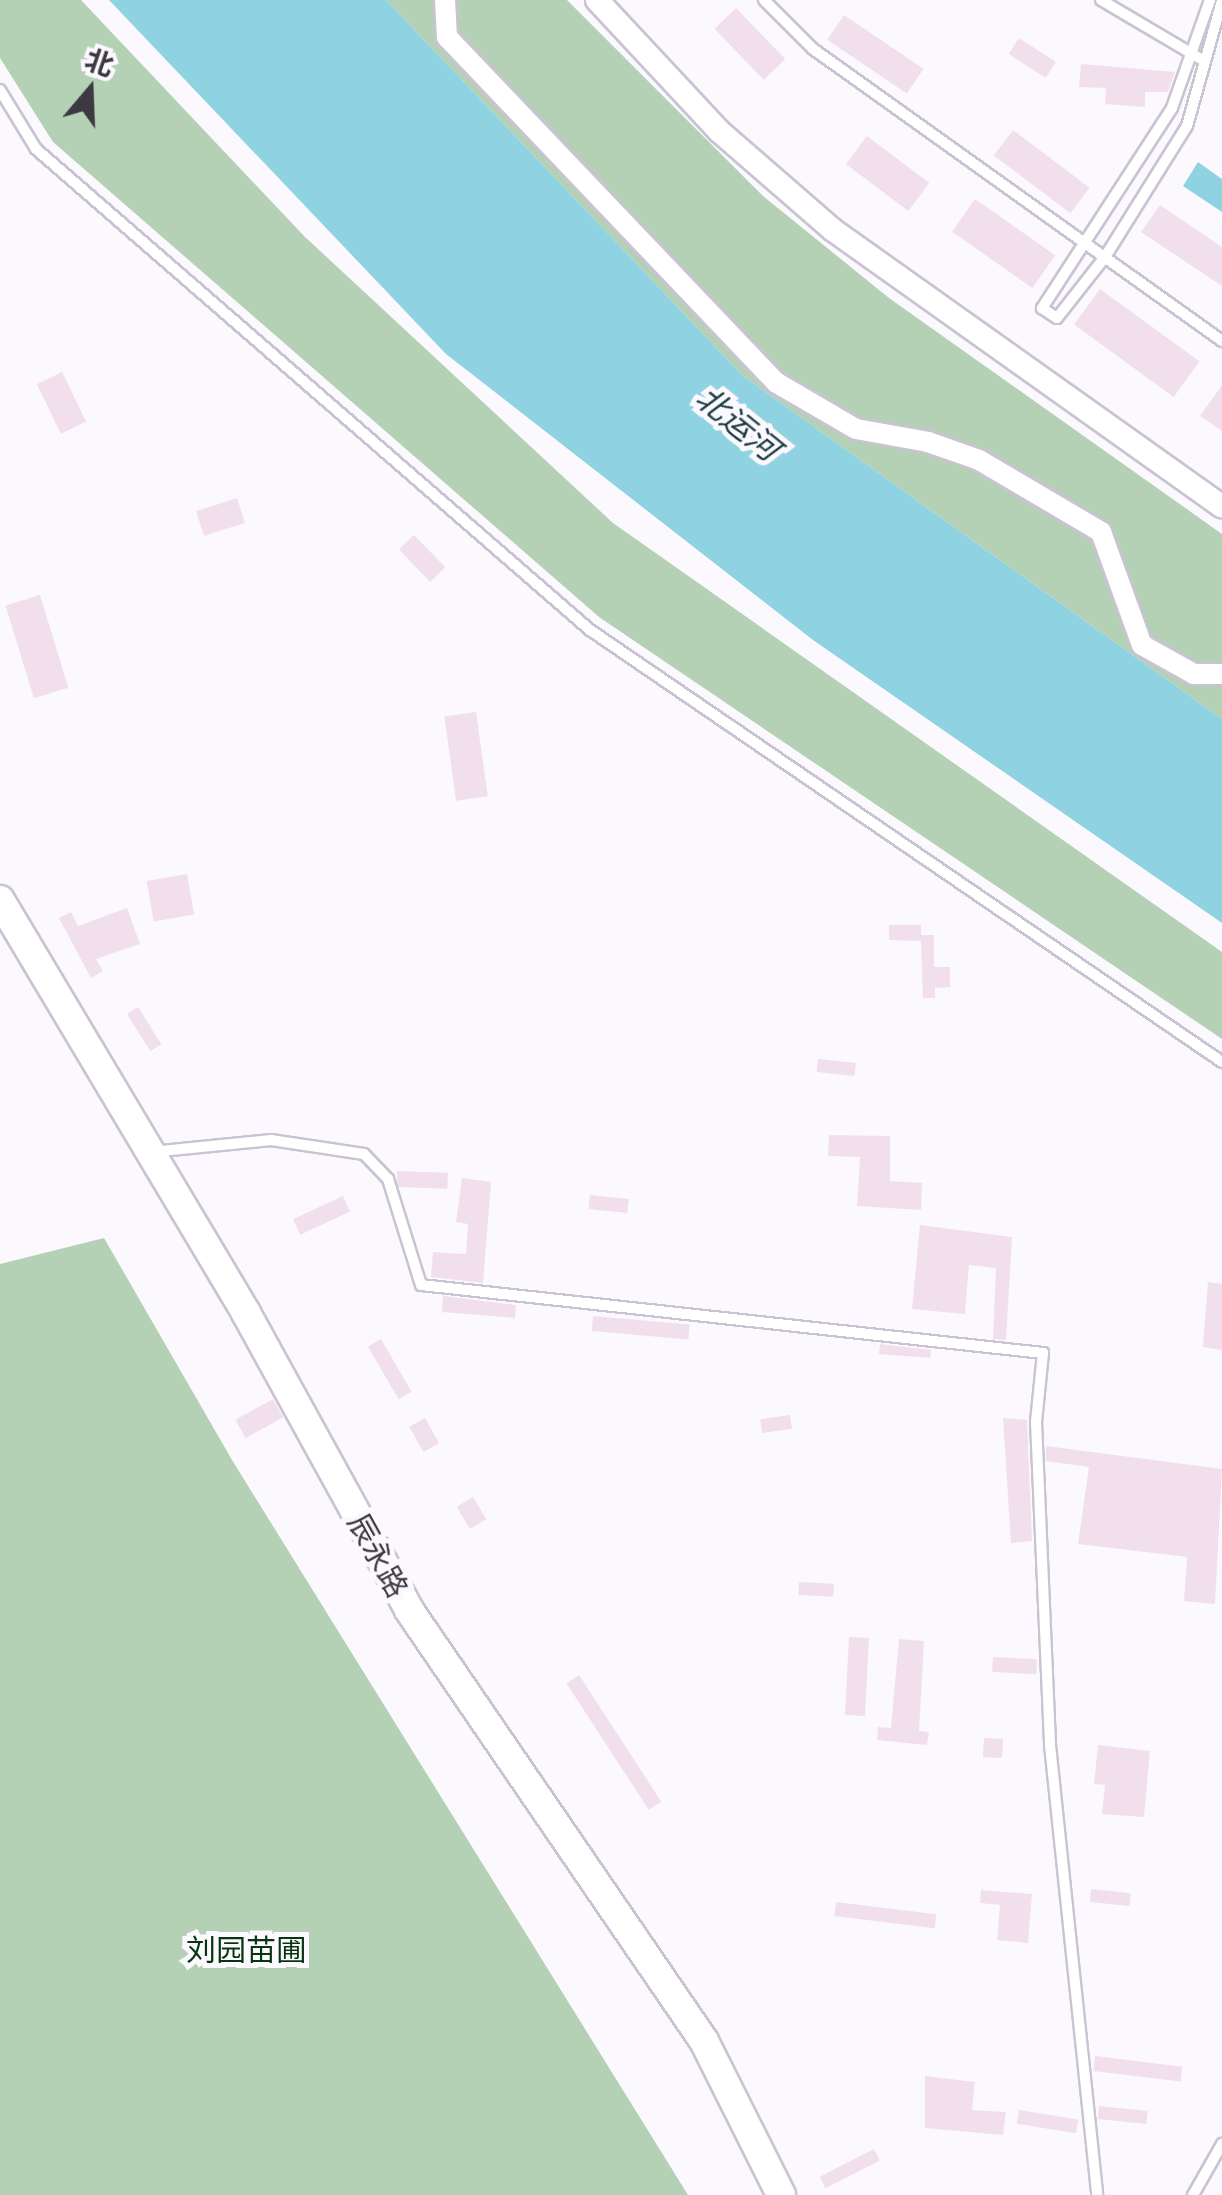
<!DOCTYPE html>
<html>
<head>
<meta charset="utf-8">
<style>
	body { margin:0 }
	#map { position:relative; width:1222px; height:2195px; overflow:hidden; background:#fbf9fd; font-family:Lato,"Noto Sans SC",sans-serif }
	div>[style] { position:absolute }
	.green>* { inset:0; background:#b4d1b6 }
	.water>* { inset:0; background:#8fd2e1 }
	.building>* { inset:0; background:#f1e0eb; transform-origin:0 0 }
	.roads { filter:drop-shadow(2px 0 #cac3d3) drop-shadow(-2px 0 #cac3d3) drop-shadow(0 2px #cac3d3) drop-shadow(0 -2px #cac3d3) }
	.service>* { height:10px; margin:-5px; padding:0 5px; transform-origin:5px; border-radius:5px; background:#fff }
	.minor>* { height:20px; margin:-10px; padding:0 10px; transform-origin:10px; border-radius:10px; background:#fff }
	.tertiary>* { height:22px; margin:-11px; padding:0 11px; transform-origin:11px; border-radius:11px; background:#fff }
	.secondary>* { height:28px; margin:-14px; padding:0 14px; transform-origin:14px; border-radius:14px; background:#fff }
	span { translate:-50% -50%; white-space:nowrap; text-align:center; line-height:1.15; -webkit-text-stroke:10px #fbf9fd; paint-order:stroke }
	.street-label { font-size:30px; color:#3c3940 }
	.park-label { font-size:30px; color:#06350f }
	.water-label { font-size:32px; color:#193a41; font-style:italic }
	.north { position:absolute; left:40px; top:40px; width:100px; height:100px; -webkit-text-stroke:8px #fbf9fd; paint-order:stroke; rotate:19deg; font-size:28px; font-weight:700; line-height:40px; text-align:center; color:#3c3940 }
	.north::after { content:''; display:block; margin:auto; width:35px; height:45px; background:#3c3940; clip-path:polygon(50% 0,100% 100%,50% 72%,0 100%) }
</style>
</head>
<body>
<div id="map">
	<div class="green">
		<div style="clip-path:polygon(0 0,81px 0,304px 236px,613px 523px,1222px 952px,1222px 1039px,599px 617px,53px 142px,0 58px)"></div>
		<div style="clip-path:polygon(386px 0,567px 0,763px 196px,889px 298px,1222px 534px,1222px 719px,743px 376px)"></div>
		<div style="clip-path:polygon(104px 1238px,232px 1460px,688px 2195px,0 2195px,0 1264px)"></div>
	</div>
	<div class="water">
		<div style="clip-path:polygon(109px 0,386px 0,743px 376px,1222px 719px,1222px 923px,813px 640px,446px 354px)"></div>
		<div style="clip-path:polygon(1198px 162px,1222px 179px,1222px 212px,1183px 186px)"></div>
	</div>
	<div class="building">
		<div style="left:736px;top:8px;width:71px;height:30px;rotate:46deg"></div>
		<div style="left:844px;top:15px;width:96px;height:30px;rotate:34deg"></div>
		<div style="left:1019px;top:38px;width:44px;height:19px;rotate:33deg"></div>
		<div style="clip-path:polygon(1081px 64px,1175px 72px,1168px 92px,1145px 92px,1145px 107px,1105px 104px,1106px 88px,1079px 87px)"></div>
		<div style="left:1013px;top:130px;width:96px;height:32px;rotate:37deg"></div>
		<div style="left:867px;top:136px;width:78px;height:35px;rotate:37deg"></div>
		<div style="left:975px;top:199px;width:98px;height:40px;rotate:35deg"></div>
		<div style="clip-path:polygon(1160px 205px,1222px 247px,1222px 286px,1141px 232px)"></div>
		<div style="left:1100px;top:289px;width:123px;height:44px;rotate:36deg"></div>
		<div style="left:62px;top:372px;width:55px;height:28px;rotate:64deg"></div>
		<div style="clip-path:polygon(1222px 385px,1222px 431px,1200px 416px)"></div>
		<div style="left:237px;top:498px;width:26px;height:43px;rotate:72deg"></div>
		<div style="left:414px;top:535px;width:45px;height:21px;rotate:46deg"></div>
		<div style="left:40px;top:595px;width:97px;height:36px;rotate:73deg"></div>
		<div style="left:476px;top:712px;width:85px;height:32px;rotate:82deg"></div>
		<div style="left:187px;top:874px;width:41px;height:41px;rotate:80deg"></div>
		<div style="clip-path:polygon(127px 908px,140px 944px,96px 959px,103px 971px,91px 978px,59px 918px,71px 912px,78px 926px)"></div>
		<div style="clip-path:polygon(889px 925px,921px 925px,921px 935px,934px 935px,934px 967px,950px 967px,950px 987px,935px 988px,935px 998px,923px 998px,921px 941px,889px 940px)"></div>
		<div style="left:138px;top:1007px;width:44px;height:13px;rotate:58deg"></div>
		<div style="left:818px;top:1059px;width:38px;height:13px;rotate:6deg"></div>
		<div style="clip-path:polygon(829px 1135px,890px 1136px,890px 1181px,922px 1183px,921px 1210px,857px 1206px,860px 1157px,828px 1156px)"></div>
		<div style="left:397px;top:1171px;width:51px;height:16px;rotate:2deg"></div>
		<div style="clip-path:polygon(462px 1178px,491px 1182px,483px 1283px,431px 1277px,433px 1252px,466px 1254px,468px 1224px,456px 1222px)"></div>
		<div style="left:590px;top:1195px;width:39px;height:14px;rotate:6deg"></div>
		<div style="left:343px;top:1196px;width:17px;height:55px;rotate:65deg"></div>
		<div style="clip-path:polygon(920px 1225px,1012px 1237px,1006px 1340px,993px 1339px,996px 1268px,969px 1265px,965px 1314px,912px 1309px)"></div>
		<div style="clip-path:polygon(1208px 1282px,1222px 1284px,1222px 1350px,1203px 1347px)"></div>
		<div style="clip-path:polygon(443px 1296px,516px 1305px,515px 1318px,442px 1312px)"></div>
		<div style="left:593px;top:1316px;width:97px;height:15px;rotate:5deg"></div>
		<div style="left:381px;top:1339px;width:61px;height:15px;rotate:60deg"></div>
		<div style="clip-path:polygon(880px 1344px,931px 1350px,930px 1358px,879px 1354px)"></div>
		<div style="left:273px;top:1399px;width:21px;height:43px;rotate:61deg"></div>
		<div style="left:790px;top:1415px;width:14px;height:30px;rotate:82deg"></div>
		<div style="left:425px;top:1418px;width:29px;height:18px;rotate:61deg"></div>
		<div style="clip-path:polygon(1003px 1418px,1027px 1420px,1032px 1541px,1011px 1543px)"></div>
		<div style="clip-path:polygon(1046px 1446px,1222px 1469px,1215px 1604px,1184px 1601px,1187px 1557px,1078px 1544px,1089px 1467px,1046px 1461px)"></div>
		<div style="left:473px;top:1497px;width:26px;height:19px;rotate:59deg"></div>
		<div style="left:799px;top:1582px;width:35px;height:13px;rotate:3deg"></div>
		<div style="left:849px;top:1637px;width:20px;height:78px;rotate:3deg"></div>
		<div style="clip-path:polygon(899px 1639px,924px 1641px,919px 1731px,929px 1732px,927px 1745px,877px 1740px,878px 1727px,891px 1728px)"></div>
		<div style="left:993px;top:1657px;width:44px;height:15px;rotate:3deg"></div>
		<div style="left:579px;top:1675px;width:151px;height:15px;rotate:57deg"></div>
		<div style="left:984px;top:1738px;width:19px;height:19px;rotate:3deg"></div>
		<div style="clip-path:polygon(1098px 1745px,1150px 1751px,1144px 1817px,1102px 1814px,1105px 1785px,1094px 1784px)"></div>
		<div style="left:1091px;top:1889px;width:40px;height:13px;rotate:6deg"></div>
		<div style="clip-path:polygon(981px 1890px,1032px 1894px,1028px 1943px,997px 1940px,1000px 1905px,980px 1903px)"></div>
		<div style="left:836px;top:1902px;width:101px;height:14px;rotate:7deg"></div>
		<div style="left:1095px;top:2056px;width:88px;height:15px;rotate:7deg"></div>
		<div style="clip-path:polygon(925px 2076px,975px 2082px,972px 2110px,1006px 2112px,1003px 2135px,925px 2128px)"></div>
		<div style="left:1099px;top:2106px;width:49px;height:13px;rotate:6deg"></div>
		<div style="left:1019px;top:2110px;width:60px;height:14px;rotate:9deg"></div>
		<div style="left:874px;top:2149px;width:13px;height:61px;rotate:63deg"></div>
	</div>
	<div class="roads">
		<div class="service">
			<div style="left:764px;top:0;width:69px;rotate:45deg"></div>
			<div style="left:813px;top:49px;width:503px;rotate:35.52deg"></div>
			<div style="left:1101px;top:0;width:114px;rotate:30.6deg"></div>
			<div style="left:1210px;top:0;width:114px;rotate:109.4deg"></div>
			<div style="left:1172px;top:108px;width:239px;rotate:123deg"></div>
			<div style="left:1042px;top:308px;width:18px;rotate:34deg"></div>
			<div style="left:1057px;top:318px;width:78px;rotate:-51.8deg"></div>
			<div style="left:1105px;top:257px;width:155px;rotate:-58deg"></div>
			<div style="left:1187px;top:126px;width:130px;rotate:-74.4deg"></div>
			<div style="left:0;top:90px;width:69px;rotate:58.6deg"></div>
			<div style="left:36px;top:149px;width:734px;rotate:40.97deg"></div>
			<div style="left:590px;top:630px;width:766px;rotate:34.35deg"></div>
			<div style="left:151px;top:1152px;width:121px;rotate:-5.7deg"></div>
			<div style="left:271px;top:1140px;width:94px;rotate:8.6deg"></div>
			<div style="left:364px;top:1154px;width:35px;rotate:46deg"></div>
			<div style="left:388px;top:1179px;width:111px;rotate:72.7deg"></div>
			<div style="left:421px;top:1285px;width:626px;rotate:6.24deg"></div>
			<div style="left:1043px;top:1353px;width:69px;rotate:95.8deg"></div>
			<div style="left:1036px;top:1422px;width:323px;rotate:87.5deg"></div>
			<div style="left:1050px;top:1745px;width:452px;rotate:84deg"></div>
			<div style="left:1193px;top:2195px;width:59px;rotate:-60.4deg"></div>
		</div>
		<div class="minor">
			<div style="left:445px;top:0;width:37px;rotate:87deg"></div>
			<div style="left:447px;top:37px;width:478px;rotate:46.4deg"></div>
			<div style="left:777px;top:383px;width:91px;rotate:30.2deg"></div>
			<div style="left:856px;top:429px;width:73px;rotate:10.2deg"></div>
			<div style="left:928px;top:442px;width:54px;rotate:19.4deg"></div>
			<div style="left:979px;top:460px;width:142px;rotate:30.5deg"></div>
			<div style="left:1101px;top:532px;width:120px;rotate:70.1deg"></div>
			<div style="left:1142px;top:645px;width:60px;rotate:29.1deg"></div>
			<div style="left:1194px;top:674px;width:28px"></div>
		</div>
		<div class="tertiary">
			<div style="left:597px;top:0;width:179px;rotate:47deg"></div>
			<div style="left:719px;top:131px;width:151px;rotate:41deg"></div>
			<div style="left:833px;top:230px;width:477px;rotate:35.4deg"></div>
		</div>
		<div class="secondary">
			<div style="left:0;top:900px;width:481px;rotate:59.2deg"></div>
			<div style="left:246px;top:1313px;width:339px;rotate:61.2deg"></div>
			<div style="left:409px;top:1610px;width:522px;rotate:55.61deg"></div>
			<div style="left:704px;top:2041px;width:172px;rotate:63.4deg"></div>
		</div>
	</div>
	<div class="street-label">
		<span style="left:379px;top:1555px;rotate:61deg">辰永路</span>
	</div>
	<div class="park-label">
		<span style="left:246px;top:1949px">刘园苗圃</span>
	</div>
	<div class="water-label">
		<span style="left:738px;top:423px;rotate:39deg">北运河</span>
	</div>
	<div class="north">北</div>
</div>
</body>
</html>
